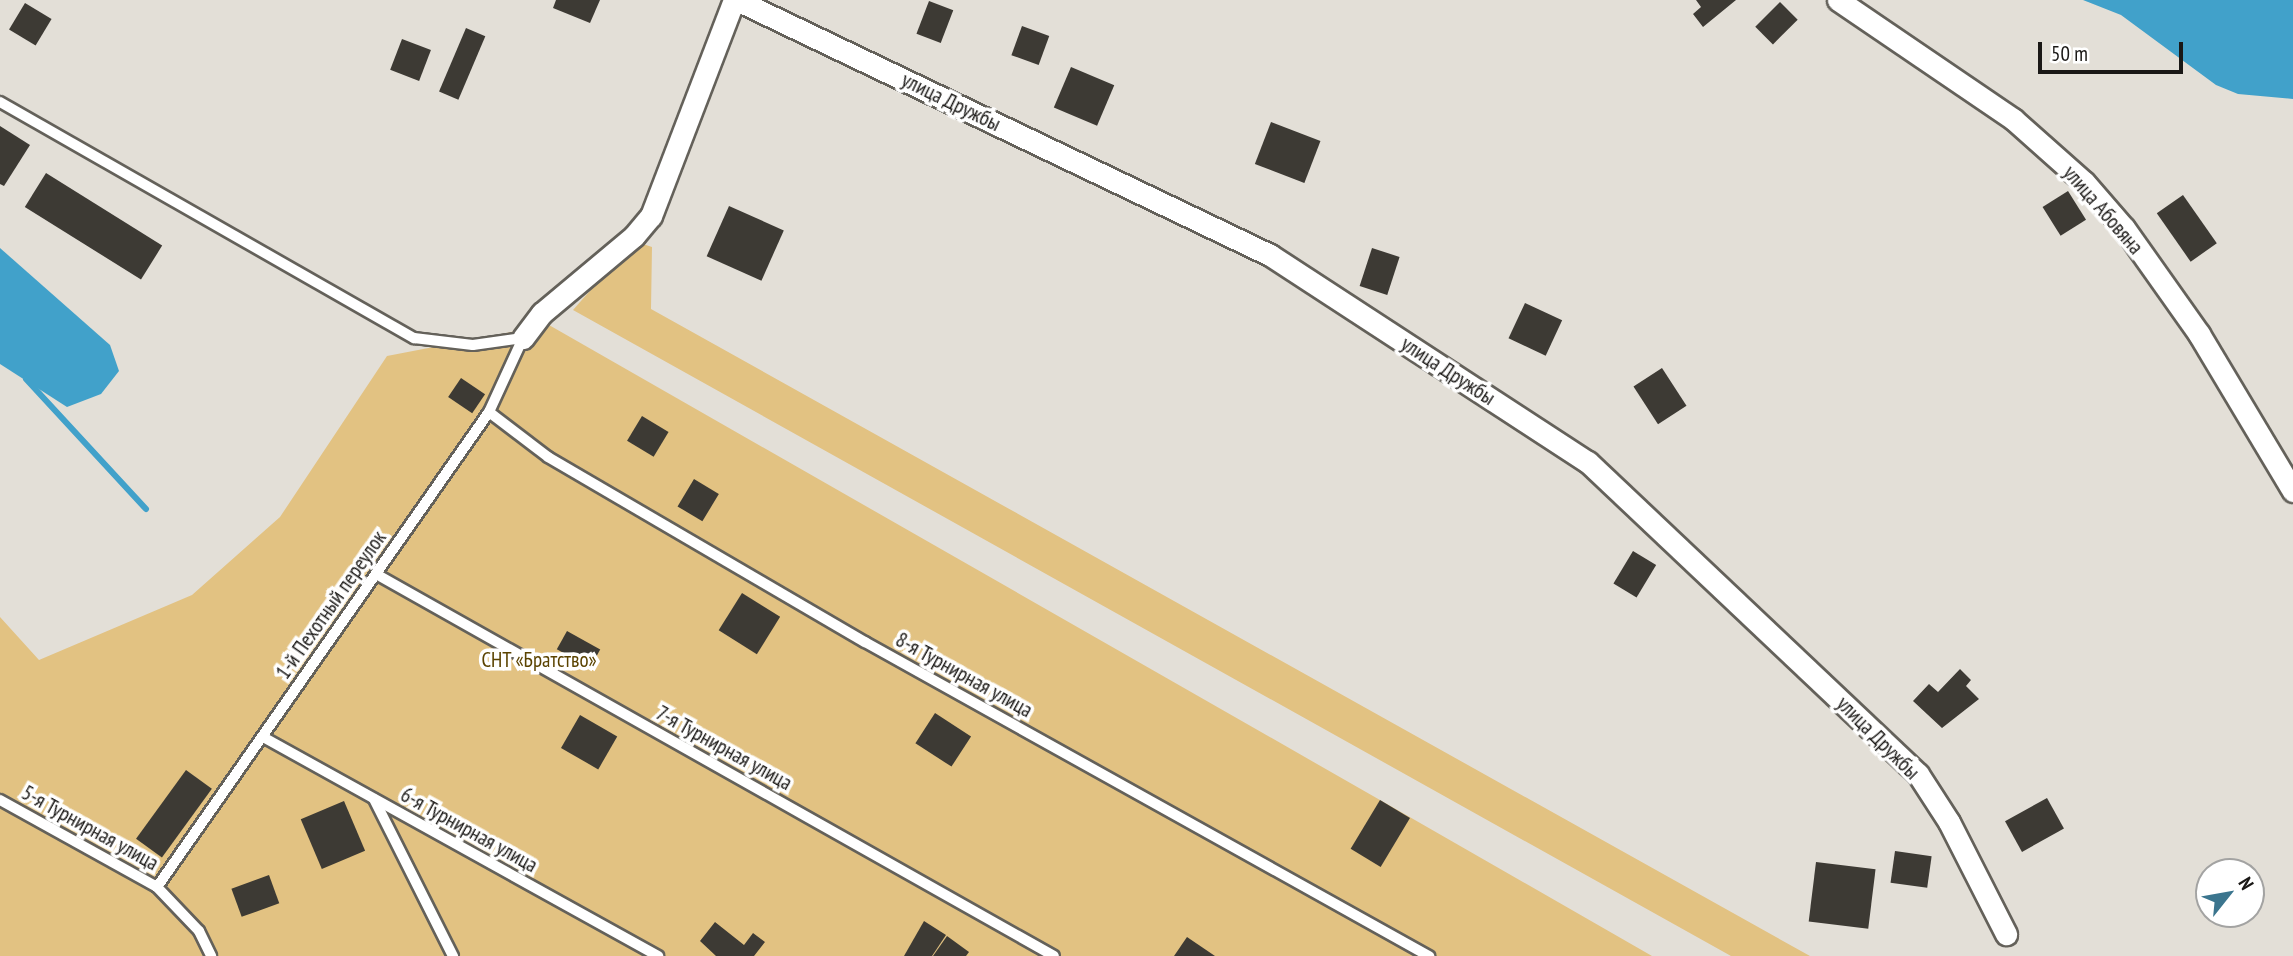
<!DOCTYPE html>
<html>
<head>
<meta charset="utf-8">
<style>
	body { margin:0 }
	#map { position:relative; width:2293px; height:956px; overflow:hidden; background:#e3dfd7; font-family:"PT Sans Narrow",sans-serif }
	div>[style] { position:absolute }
	.green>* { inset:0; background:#e2c282 }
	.water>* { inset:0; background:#41a1ca }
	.stream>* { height:6px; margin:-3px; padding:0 3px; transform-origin:3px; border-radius:3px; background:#41a1ca }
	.building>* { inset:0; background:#3d3a34; transform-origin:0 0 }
	.roads { filter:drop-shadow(2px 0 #64615a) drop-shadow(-2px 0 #64615a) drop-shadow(0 2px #64615a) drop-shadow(0 -2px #64615a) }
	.lane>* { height:10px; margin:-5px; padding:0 5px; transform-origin:5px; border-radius:5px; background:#fff }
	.street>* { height:21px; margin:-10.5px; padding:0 10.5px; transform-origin:10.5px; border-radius:10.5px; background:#fff }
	span { translate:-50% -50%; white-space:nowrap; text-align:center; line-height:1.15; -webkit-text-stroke:7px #fff; paint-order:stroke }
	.street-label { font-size:21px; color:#1a1816 }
	.park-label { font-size:21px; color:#5b4300 }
	.north { position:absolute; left:2195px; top:858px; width:70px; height:70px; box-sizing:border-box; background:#fff; border:2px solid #a3a3a2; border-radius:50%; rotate:59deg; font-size:19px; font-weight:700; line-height:28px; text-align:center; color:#1a1816 }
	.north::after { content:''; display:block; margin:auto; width:24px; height:32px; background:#3b758e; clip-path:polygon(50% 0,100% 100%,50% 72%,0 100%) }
	.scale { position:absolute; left:2038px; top:42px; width:145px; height:32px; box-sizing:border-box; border:4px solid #1a1816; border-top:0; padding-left:9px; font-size:21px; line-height:24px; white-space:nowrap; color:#1a1816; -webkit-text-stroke:5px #fff; paint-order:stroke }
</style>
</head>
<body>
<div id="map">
	<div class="green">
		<div style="clip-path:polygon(634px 241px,652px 247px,651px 309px,1810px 956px,1731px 956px,573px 310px)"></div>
		<div style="clip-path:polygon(542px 321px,1380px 800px,1652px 956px,0 956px,0 617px,39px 660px,192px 595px,280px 517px,387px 356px,516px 331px)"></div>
	</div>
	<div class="water">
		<div style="clip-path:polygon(2083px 0,2293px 0,2293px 99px,2238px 94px,2216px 85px,2121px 15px)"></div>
		<div style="clip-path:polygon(0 248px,110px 345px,119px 371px,101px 394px,67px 407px,0 364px)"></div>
	</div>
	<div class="stream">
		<div style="left:26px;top:379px;width:177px;rotate:47.3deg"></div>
	</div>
	<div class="building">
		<div style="clip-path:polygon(556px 0,600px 0,590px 23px,553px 8px)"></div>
		<div style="clip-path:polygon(1696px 0,1736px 0,1703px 27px,1693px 14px,1701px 7px)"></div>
		<div style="left:929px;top:1px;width:26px;height:35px;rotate:21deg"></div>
		<div style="left:1780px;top:2px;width:25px;height:35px;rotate:45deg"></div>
		<div style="left:25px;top:3px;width:31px;height:31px;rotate:31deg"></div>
		<div style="left:1022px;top:26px;width:29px;height:31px;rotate:20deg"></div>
		<div style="left:466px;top:28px;width:21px;height:69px;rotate:23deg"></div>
		<div style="left:402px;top:39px;width:31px;height:33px;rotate:21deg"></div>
		<div style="left:1071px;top:67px;width:47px;height:44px;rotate:23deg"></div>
		<div style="left:1271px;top:122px;width:53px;height:45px;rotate:21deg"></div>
		<div style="clip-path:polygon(0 126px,30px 145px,4px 186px,0 184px)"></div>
		<div style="left:46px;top:173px;width:137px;height:40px;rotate:32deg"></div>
		<div style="left:2068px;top:191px;width:34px;height:30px;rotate:58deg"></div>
		<div style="left:2183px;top:195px;width:59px;height:32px;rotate:55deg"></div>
		<div style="left:729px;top:206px;width:60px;height:55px;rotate:24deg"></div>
		<div style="left:1372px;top:248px;width:29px;height:40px;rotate:18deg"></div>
		<div style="left:1525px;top:303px;width:41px;height:39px;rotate:25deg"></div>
		<div style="left:1662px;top:368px;width:45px;height:34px;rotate:57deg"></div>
		<div style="left:461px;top:378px;width:29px;height:23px;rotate:34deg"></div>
		<div style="left:642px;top:416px;width:31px;height:29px;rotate:31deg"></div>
		<div style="left:694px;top:479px;width:29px;height:32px;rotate:31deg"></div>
		<div style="left:1633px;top:551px;width:27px;height:38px;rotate:31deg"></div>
		<div style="left:742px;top:593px;width:45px;height:44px;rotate:32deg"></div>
		<div style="left:567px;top:631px;width:38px;height:21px;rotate:29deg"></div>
		<div style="clip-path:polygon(1960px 669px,1971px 680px,1966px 686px,1979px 699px,1942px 728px,1913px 701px,1929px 684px,1938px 692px)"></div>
		<div style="left:935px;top:713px;width:43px;height:36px;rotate:33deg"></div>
		<div style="left:580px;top:715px;width:43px;height:38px;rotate:30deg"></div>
		<div style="left:186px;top:770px;width:32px;height:85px;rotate:36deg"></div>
		<div style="left:2047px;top:798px;width:35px;height:48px;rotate:61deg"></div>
		<div style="left:1380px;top:800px;width:35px;height:57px;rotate:31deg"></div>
		<div style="left:344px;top:801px;width:54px;height:47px;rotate:67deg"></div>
		<div style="left:1895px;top:851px;width:37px;height:32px;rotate:8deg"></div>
		<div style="left:1816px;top:862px;width:60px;height:60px;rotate:7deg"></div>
		<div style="left:269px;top:875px;width:30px;height:40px;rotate:70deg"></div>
		<div style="clip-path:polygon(924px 921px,946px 935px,932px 956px,904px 956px)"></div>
		<div style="clip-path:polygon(715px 922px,744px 945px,753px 933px,765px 942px,754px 956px,716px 956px,700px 941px)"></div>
		<div style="clip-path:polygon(947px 936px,969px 952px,966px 956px,933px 956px)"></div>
		<div style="clip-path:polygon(1187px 937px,1215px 956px,1174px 956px)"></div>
	</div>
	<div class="roads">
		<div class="lane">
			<div style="left:0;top:102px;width:477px;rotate:29.7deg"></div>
			<div style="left:414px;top:338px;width:59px;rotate:6.8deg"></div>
			<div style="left:473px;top:345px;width:50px;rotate:-8deg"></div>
			<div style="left:489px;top:412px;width:74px;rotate:37.3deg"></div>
			<div style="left:548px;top:457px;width:367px;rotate:30.3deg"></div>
			<div style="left:865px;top:642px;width:646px;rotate:29.11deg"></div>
			<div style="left:376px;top:574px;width:778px;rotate:29.4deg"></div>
			<div style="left:263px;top:737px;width:452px;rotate:29deg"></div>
			<div style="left:374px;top:799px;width:176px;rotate:63.3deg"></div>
			<div style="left:0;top:800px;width:179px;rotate:29deg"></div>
			<div style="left:157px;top:887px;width:61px;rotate:46.3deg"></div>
			<div style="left:199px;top:931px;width:28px;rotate:64deg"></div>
			<div style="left:157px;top:887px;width:580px;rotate:-55.05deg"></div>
			<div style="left:489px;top:412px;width:81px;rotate:-65.3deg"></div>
		</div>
		<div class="street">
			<div style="left:737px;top:0;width:591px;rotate:25.57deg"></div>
			<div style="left:1270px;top:255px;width:379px;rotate:33.1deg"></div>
			<div style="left:1588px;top:462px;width:454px;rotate:43.4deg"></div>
			<div style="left:1918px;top:774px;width:57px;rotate:57.1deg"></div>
			<div style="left:1949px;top:822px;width:126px;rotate:63deg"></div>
			<div style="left:1838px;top:0;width:212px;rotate:34.2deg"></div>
			<div style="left:2013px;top:119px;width:95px;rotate:41.6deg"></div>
			<div style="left:2084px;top:182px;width:61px;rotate:49deg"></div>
			<div style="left:2124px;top:228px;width:130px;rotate:54.7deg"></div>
			<div style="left:2199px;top:334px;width:183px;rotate:59.1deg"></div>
			<div style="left:523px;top:338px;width:31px;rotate:-53deg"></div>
			<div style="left:542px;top:313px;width:120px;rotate:-39.9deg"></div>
			<div style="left:634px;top:236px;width:26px;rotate:-50deg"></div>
			<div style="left:651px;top:216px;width:231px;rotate:-69deg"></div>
		</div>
	</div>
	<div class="street-label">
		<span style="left:951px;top:102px;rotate:26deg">улица Дружбы</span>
		<span style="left:2103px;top:210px;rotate:49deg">улица Абовяна</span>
		<span style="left:1448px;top:371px;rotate:33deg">улица Дружбы</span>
		<span style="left:331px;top:605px;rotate:-55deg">1-й Пехотный переулок</span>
		<span style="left:964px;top:675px;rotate:29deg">8-я Турнирная улица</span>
		<span style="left:1878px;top:738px;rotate:45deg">улица Дружбы</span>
		<span style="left:724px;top:748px;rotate:29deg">7-я Турнирная улица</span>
		<span style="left:90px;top:828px;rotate:29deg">5-я Турнирная улица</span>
		<span style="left:469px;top:830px;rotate:29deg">6-я Турнирная улица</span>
	</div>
	<div class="park-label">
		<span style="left:539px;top:660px">СНТ «Братство»</span>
	</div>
	<div class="north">N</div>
	<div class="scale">50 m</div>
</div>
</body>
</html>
